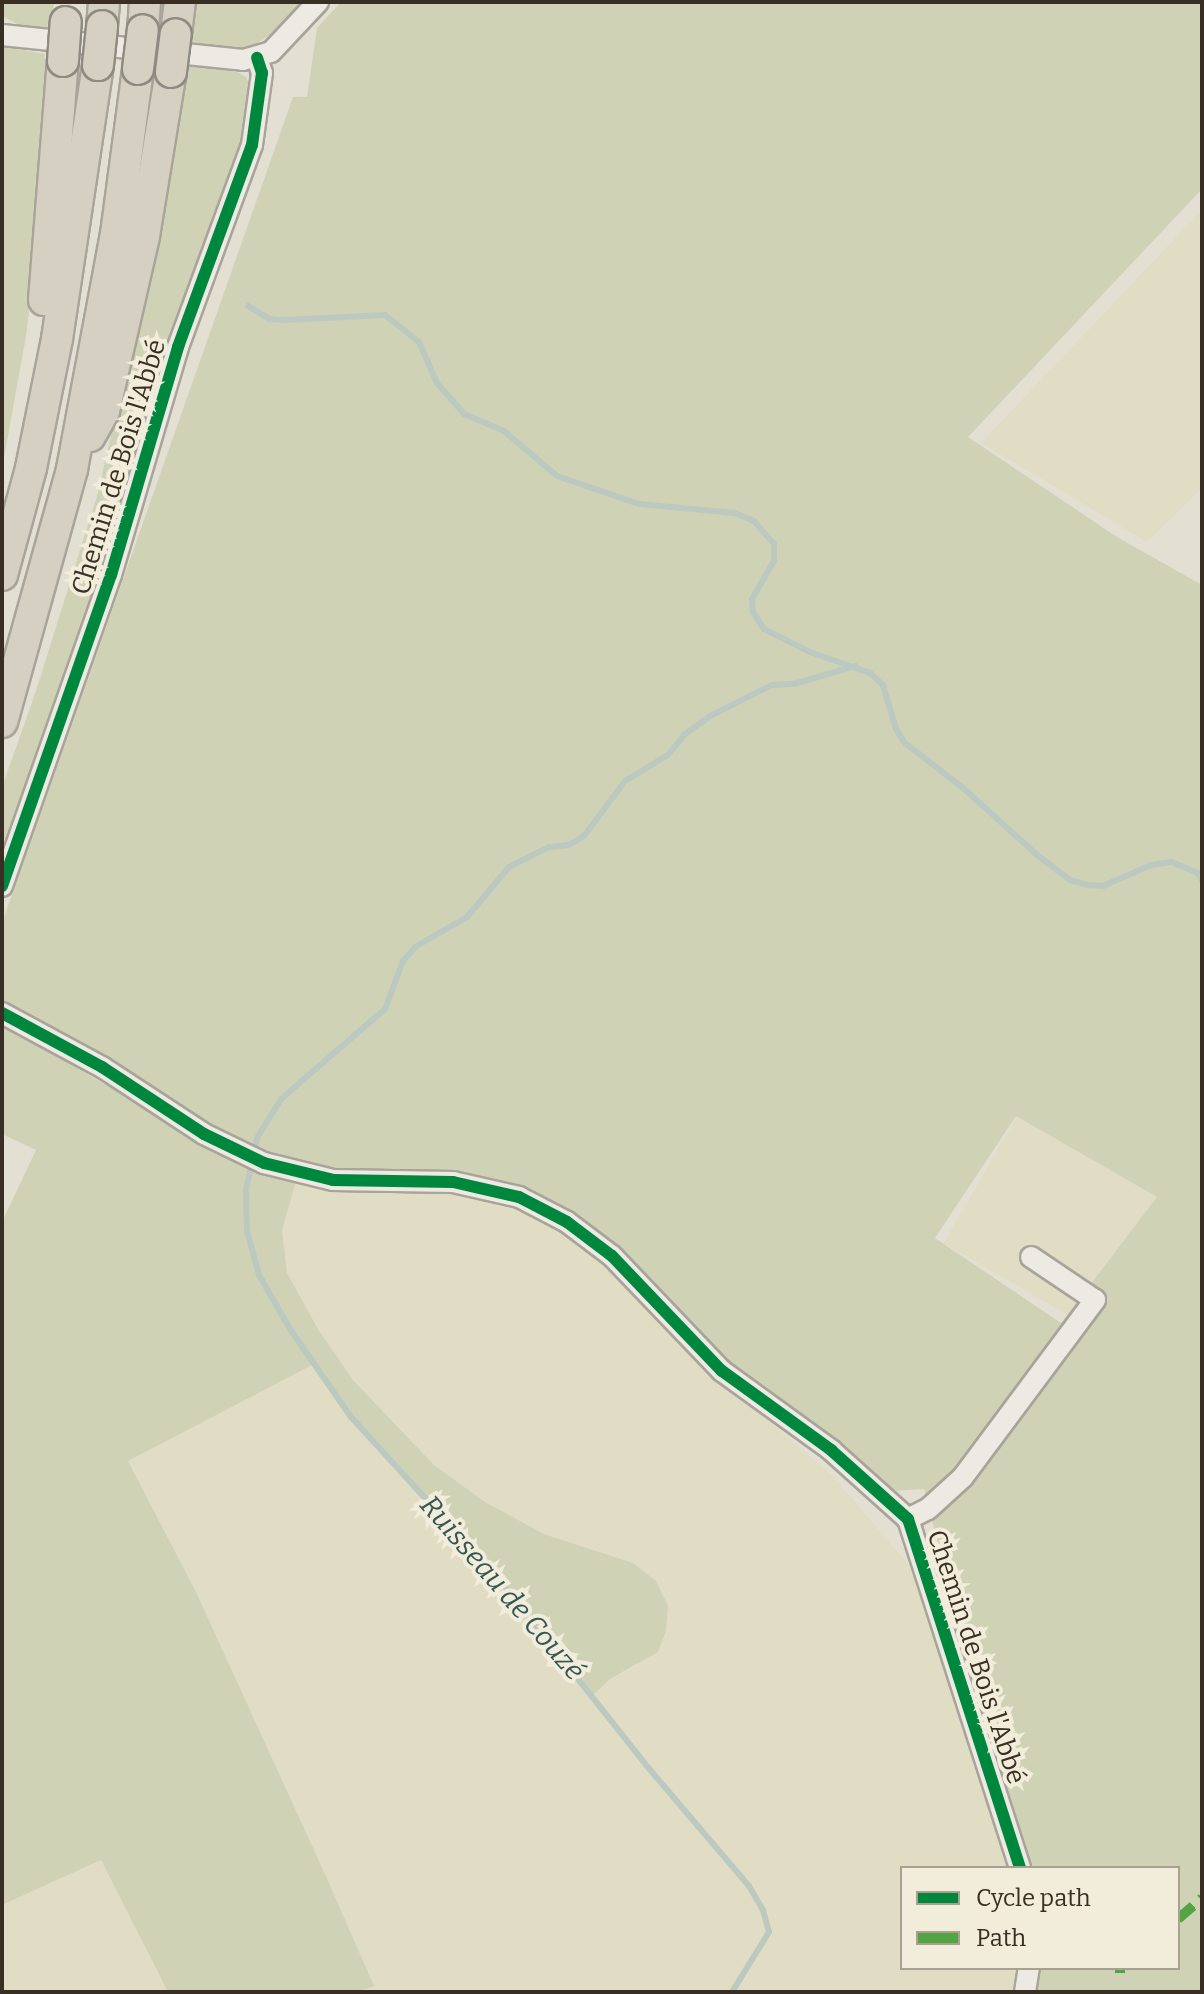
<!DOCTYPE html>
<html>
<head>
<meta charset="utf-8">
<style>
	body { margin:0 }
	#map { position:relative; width:1204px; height:1994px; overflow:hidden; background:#e3dfd2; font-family:Bitter,serif }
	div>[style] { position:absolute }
	.farmland>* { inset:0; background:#e1ddc4; transform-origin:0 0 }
	.green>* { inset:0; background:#d0d2b6 }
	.stream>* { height:6px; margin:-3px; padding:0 3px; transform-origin:3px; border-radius:3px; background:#bcc9c1 }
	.roads { filter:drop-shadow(2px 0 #a9a49a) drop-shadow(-2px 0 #a9a49a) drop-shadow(0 2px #a9a49a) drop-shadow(0 -2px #a9a49a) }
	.minor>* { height:20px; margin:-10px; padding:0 10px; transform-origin:10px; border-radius:10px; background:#eceae3 }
	.highway>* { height:30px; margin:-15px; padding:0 15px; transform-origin:15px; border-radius:15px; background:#d6d0c3 }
	.bridges { filter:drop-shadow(2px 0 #8f8a81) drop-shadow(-2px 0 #8f8a81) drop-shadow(0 2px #8f8a81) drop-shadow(0 -2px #8f8a81) }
	.highway-bridge>* { height:30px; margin:-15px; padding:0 15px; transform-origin:15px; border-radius:15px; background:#d6d0c3 }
	.quiet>* { height:10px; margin-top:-5px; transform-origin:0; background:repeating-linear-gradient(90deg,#53a442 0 20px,transparent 0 30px) }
	.cycleway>* { height:12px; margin:-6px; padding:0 6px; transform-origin:6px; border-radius:6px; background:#00873e }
	span { translate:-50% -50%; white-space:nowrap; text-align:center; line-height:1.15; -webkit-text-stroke:8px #f2edda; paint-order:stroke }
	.street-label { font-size:26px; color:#382e23 }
	.water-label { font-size:28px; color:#345655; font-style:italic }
	.frame { position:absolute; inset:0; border:4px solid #382e23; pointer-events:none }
	.legend { position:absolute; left:900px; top:1866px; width:280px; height:104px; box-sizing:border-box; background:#f2edda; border:2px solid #a8a191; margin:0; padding:10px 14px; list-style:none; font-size:24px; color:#382e23 }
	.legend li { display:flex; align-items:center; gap:16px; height:40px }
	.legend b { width:40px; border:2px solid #a8a191 }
</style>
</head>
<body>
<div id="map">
	<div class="farmland">
		<div style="clip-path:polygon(1202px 210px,1202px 488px,1147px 542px,981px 443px)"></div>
		<div style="left:1017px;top:1116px;width:162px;height:147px;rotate:30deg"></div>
		<div style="clip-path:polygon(296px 1182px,329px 1187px,462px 1190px,515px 1205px,564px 1228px,615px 1269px,646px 1310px,702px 1365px,833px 1476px,909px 1565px,1011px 1868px,902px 1868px,902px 1968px,1022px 1968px,1018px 1992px,359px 1992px,373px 1985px,325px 1874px,196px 1592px,128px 1461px,314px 1363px,351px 1417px,498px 1578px,592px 1696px,610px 1679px,638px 1666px,633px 1563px,544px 1534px,485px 1502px,434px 1465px,353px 1380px,318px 1329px,287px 1273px,282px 1230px)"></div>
		<div style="clip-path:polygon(101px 1860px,168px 1992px,2px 1992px,2px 1905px)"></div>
	</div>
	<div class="green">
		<div style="clip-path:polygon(2px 2px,54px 2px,53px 21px,48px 21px,47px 33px,29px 30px,2px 16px)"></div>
		<div style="clip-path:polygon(194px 2px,304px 2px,276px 31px,256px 44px,228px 50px,191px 48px,192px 36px,189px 35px)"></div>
		<div style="clip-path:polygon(evenodd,341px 2px,1202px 2px,1202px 189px,968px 437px,1117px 537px,1202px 585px,1202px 1992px,1032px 1992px,1036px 1968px,1178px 1968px,1178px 1868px,1032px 1868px,994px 1759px,924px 1489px,892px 1491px,833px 1442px,772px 1401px,524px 1189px,341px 1174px,299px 1166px,246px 1145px,2px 1002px,2px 923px,293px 97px,307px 97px,317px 28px,341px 2px,1016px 1116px,1157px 1197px,1061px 1323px,935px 1238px,1016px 1116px)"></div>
		<div style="clip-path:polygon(2px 46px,45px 54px,44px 59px,50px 59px,37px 248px,26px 336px,2px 469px)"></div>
		<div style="clip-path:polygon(189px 65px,237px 72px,246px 77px,251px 88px,247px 130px,114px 539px,2px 862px,2px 787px,35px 694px,97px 496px,159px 230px,184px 74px,189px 74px)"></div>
		<div style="clip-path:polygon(2px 1024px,220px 1152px,296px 1182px,282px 1230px,287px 1273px,318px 1329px,353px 1380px,434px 1465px,485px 1502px,544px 1534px,633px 1563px,656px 1581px,668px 1606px,666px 1631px,658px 1652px,610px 1679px,592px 1696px,498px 1578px,351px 1417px,314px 1364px,128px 1461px,196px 1592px,325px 1874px,374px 1986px,359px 1992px,168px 1992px,101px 1860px,2px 1905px,2px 1222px,36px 1150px,2px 1134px)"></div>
	</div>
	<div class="stream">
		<div style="left:248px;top:306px;width:26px;rotate:31deg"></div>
		<div style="left:270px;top:319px;width:14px;rotate:4deg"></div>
		<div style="left:284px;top:320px;width:101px;rotate:-2.8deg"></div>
		<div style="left:385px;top:315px;width:43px;rotate:38.5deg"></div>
		<div style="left:419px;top:342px;width:45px;rotate:66.3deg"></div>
		<div style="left:437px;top:383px;width:41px;rotate:48.9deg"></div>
		<div style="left:464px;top:414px;width:43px;rotate:23deg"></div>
		<div style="left:504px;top:431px;width:70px;rotate:40.3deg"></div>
		<div style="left:557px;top:476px;width:87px;rotate:18.9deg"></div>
		<div style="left:639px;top:504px;width:96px;rotate:5.4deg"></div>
		<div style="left:735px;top:513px;width:21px;rotate:23deg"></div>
		<div style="left:754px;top:521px;width:30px;rotate:49deg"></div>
		<div style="left:774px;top:544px;width:17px;rotate:90deg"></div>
		<div style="left:774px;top:561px;width:44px;rotate:120.1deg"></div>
		<div style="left:752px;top:599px;width:13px;rotate:86deg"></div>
		<div style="left:753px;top:612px;width:20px;rotate:57deg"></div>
		<div style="left:764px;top:629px;width:51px;rotate:26.6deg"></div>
		<div style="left:810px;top:652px;width:64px;rotate:19.3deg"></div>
		<div style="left:870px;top:673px;width:18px;rotate:43deg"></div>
		<div style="left:883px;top:685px;width:46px;rotate:73.5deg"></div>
		<div style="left:896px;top:729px;width:17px;rotate:57deg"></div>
		<div style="left:905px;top:743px;width:72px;rotate:37.7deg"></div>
		<div style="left:962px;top:787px;width:101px;rotate:42.2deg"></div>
		<div style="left:1037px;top:855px;width:41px;rotate:37.1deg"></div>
		<div style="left:1070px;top:880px;width:18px;rotate:16deg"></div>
		<div style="left:1087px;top:885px;width:16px;rotate:4deg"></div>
		<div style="left:1103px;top:886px;width:52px;rotate:-23.6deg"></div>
		<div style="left:1151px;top:865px;width:21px;rotate:-8deg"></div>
		<div style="left:1172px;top:862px;width:28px;rotate:23deg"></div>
		<div style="left:1198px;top:873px;width:8px;rotate:60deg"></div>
		<div style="left:255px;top:1149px;width:11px;rotate:-80deg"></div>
		<div style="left:257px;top:1138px;width:46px;rotate:-58.4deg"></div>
		<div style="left:281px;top:1099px;width:138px;rotate:-40.9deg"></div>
		<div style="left:385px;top:1009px;width:51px;rotate:-69.4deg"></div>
		<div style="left:403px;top:961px;width:18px;rotate:-49deg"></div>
		<div style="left:415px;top:947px;width:60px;rotate:-30deg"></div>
		<div style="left:467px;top:917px;width:65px;rotate:-50deg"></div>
		<div style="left:509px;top:867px;width:45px;rotate:-26.6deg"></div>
		<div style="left:549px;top:847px;width:20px;rotate:-6deg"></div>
		<div style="left:569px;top:845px;width:17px;rotate:-31deg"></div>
		<div style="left:584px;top:836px;width:69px;rotate:-53.3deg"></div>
		<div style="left:625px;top:781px;width:50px;rotate:-31.2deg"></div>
		<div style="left:668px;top:755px;width:26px;rotate:-51deg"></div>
		<div style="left:684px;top:735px;width:34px;rotate:-36deg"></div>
		<div style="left:712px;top:715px;width:67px;rotate:-26.6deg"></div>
		<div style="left:772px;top:685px;width:22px;rotate:-3deg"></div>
		<div style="left:794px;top:684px;width:64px;rotate:-16.4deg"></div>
		<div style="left:251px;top:1167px;width:25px;rotate:102deg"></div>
		<div style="left:246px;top:1191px;width:40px;rotate:88.6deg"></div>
		<div style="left:247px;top:1231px;width:46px;rotate:74.7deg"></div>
		<div style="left:259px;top:1275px;width:62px;rotate:60.1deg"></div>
		<div style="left:290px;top:1329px;width:107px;rotate:55.3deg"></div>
		<div style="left:351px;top:1417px;width:218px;rotate:47.6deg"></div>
		<div style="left:498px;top:1578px;width:238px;rotate:51.6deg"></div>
		<div style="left:646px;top:1765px;width:159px;rotate:49.6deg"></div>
		<div style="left:749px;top:1886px;width:28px;rotate:60deg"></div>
		<div style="left:763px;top:1910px;width:23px;rotate:75deg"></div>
		<div style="left:769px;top:1932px;width:70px;rotate:121.7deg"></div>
	</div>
	<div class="roads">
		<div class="minor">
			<div style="left:2px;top:35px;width:242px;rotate:5.9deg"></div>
			<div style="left:243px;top:60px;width:29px;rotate:-16deg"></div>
			<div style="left:271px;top:52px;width:69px;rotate:-46.8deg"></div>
			<div style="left:2px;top:886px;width:330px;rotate:-70.7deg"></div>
			<div style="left:111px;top:575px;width:238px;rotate:-73.6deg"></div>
			<div style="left:178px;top:347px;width:215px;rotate:-69.9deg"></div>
			<div style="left:252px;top:145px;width:73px;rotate:-82.1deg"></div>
			<div style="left:262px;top:73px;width:16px;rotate:-108deg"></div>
			<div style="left:2px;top:1013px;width:114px;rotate:28.4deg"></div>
			<div style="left:102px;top:1067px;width:122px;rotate:33.3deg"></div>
			<div style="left:204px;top:1134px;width:67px;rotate:25.8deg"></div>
			<div style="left:264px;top:1163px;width:71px;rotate:13.8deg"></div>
			<div style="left:333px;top:1180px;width:120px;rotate:1deg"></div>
			<div style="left:453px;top:1182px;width:68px;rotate:12.8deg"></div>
			<div style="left:519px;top:1197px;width:54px;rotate:27.5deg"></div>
			<div style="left:567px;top:1222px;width:56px;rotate:37.1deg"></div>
			<div style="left:612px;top:1256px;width:159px;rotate:46.3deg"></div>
			<div style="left:722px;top:1371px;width:135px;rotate:35.9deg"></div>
			<div style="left:831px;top:1450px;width:103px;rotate:41.9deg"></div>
			<div style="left:908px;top:1519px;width:367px;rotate:72.2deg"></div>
			<div style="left:908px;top:1519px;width:22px;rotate:-27deg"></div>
			<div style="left:928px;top:1509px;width:47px;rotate:-42.4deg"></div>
			<div style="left:963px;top:1477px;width:221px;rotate:-53.3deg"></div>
			<div style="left:1095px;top:1300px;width:77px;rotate:-146.1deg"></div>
			<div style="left:1025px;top:1992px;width:24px;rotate:-81deg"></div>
		</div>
		<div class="highway">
			<div style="left:102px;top:26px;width:24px;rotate:-85deg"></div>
			<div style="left:143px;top:30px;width:28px;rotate:-86deg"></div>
			<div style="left:176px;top:34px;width:32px;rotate:-83deg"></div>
			<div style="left:44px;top:300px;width:240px;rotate:-85.5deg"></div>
			<div style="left:90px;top:436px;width:29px;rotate:-61deg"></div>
			<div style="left:104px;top:411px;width:180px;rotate:-77.1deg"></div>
			<div style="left:144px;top:236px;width:166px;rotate:-80.7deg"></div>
			<div style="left:2px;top:575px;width:111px;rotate:-74.8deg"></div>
			<div style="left:31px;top:468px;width:132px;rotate:-78.6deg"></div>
			<div style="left:57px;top:339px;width:277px;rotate:-81.5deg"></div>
			<div style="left:2px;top:722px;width:263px;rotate:-74.5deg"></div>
			<div style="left:72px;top:469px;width:239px;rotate:-79.4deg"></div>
			<div style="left:116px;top:234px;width:166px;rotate:-82.4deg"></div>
		</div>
	</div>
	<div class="bridges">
		<div class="highway-bridge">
			<div style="left:63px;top:61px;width:39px;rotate:-86deg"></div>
			<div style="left:98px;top:65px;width:39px;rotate:-84deg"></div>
			<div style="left:138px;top:69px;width:39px;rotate:-83deg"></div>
			<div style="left:171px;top:72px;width:38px;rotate:-83deg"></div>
		</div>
	</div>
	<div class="quiet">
		<div style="left:1178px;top:1919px;width:32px;rotate:-41deg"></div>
		<div style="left:1115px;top:1968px;width:10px"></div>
	</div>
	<div class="cycleway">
		<div style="left:2px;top:886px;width:330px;rotate:-70.7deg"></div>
		<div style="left:111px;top:575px;width:238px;rotate:-73.6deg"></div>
		<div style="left:178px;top:347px;width:215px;rotate:-69.9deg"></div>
		<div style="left:252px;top:145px;width:73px;rotate:-82.1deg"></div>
		<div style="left:262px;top:73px;width:16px;rotate:-108deg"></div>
		<div style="left:2px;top:1013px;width:114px;rotate:28.4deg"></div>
		<div style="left:102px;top:1067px;width:122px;rotate:33.3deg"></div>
		<div style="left:204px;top:1134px;width:67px;rotate:25.8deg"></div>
		<div style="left:264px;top:1163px;width:71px;rotate:13.8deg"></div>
		<div style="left:333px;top:1180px;width:120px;rotate:1deg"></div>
		<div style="left:453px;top:1182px;width:68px;rotate:12.8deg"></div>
		<div style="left:519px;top:1197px;width:54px;rotate:27.5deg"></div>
		<div style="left:567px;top:1222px;width:56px;rotate:37.1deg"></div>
		<div style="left:612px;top:1256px;width:159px;rotate:46.3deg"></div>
		<div style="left:722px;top:1371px;width:135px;rotate:35.9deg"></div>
		<div style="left:831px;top:1450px;width:103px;rotate:41.9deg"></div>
		<div style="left:908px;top:1519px;width:367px;rotate:72.2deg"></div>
	</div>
	<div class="street-label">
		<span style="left:119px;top:467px;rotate:-73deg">Chemin de Bois l'Abbé</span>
		<span style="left:976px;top:1657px;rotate:72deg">Chemin de Bois l'Abbé</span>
	</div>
	<div class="water-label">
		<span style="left:502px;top:1588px;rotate:49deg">Ruisseau de Couzé</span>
	</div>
	<div class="frame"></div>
	<ul class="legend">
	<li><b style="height:10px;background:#00873e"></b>Cycle path</li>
	<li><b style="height:10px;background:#53a442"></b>Path</li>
	</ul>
</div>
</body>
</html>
